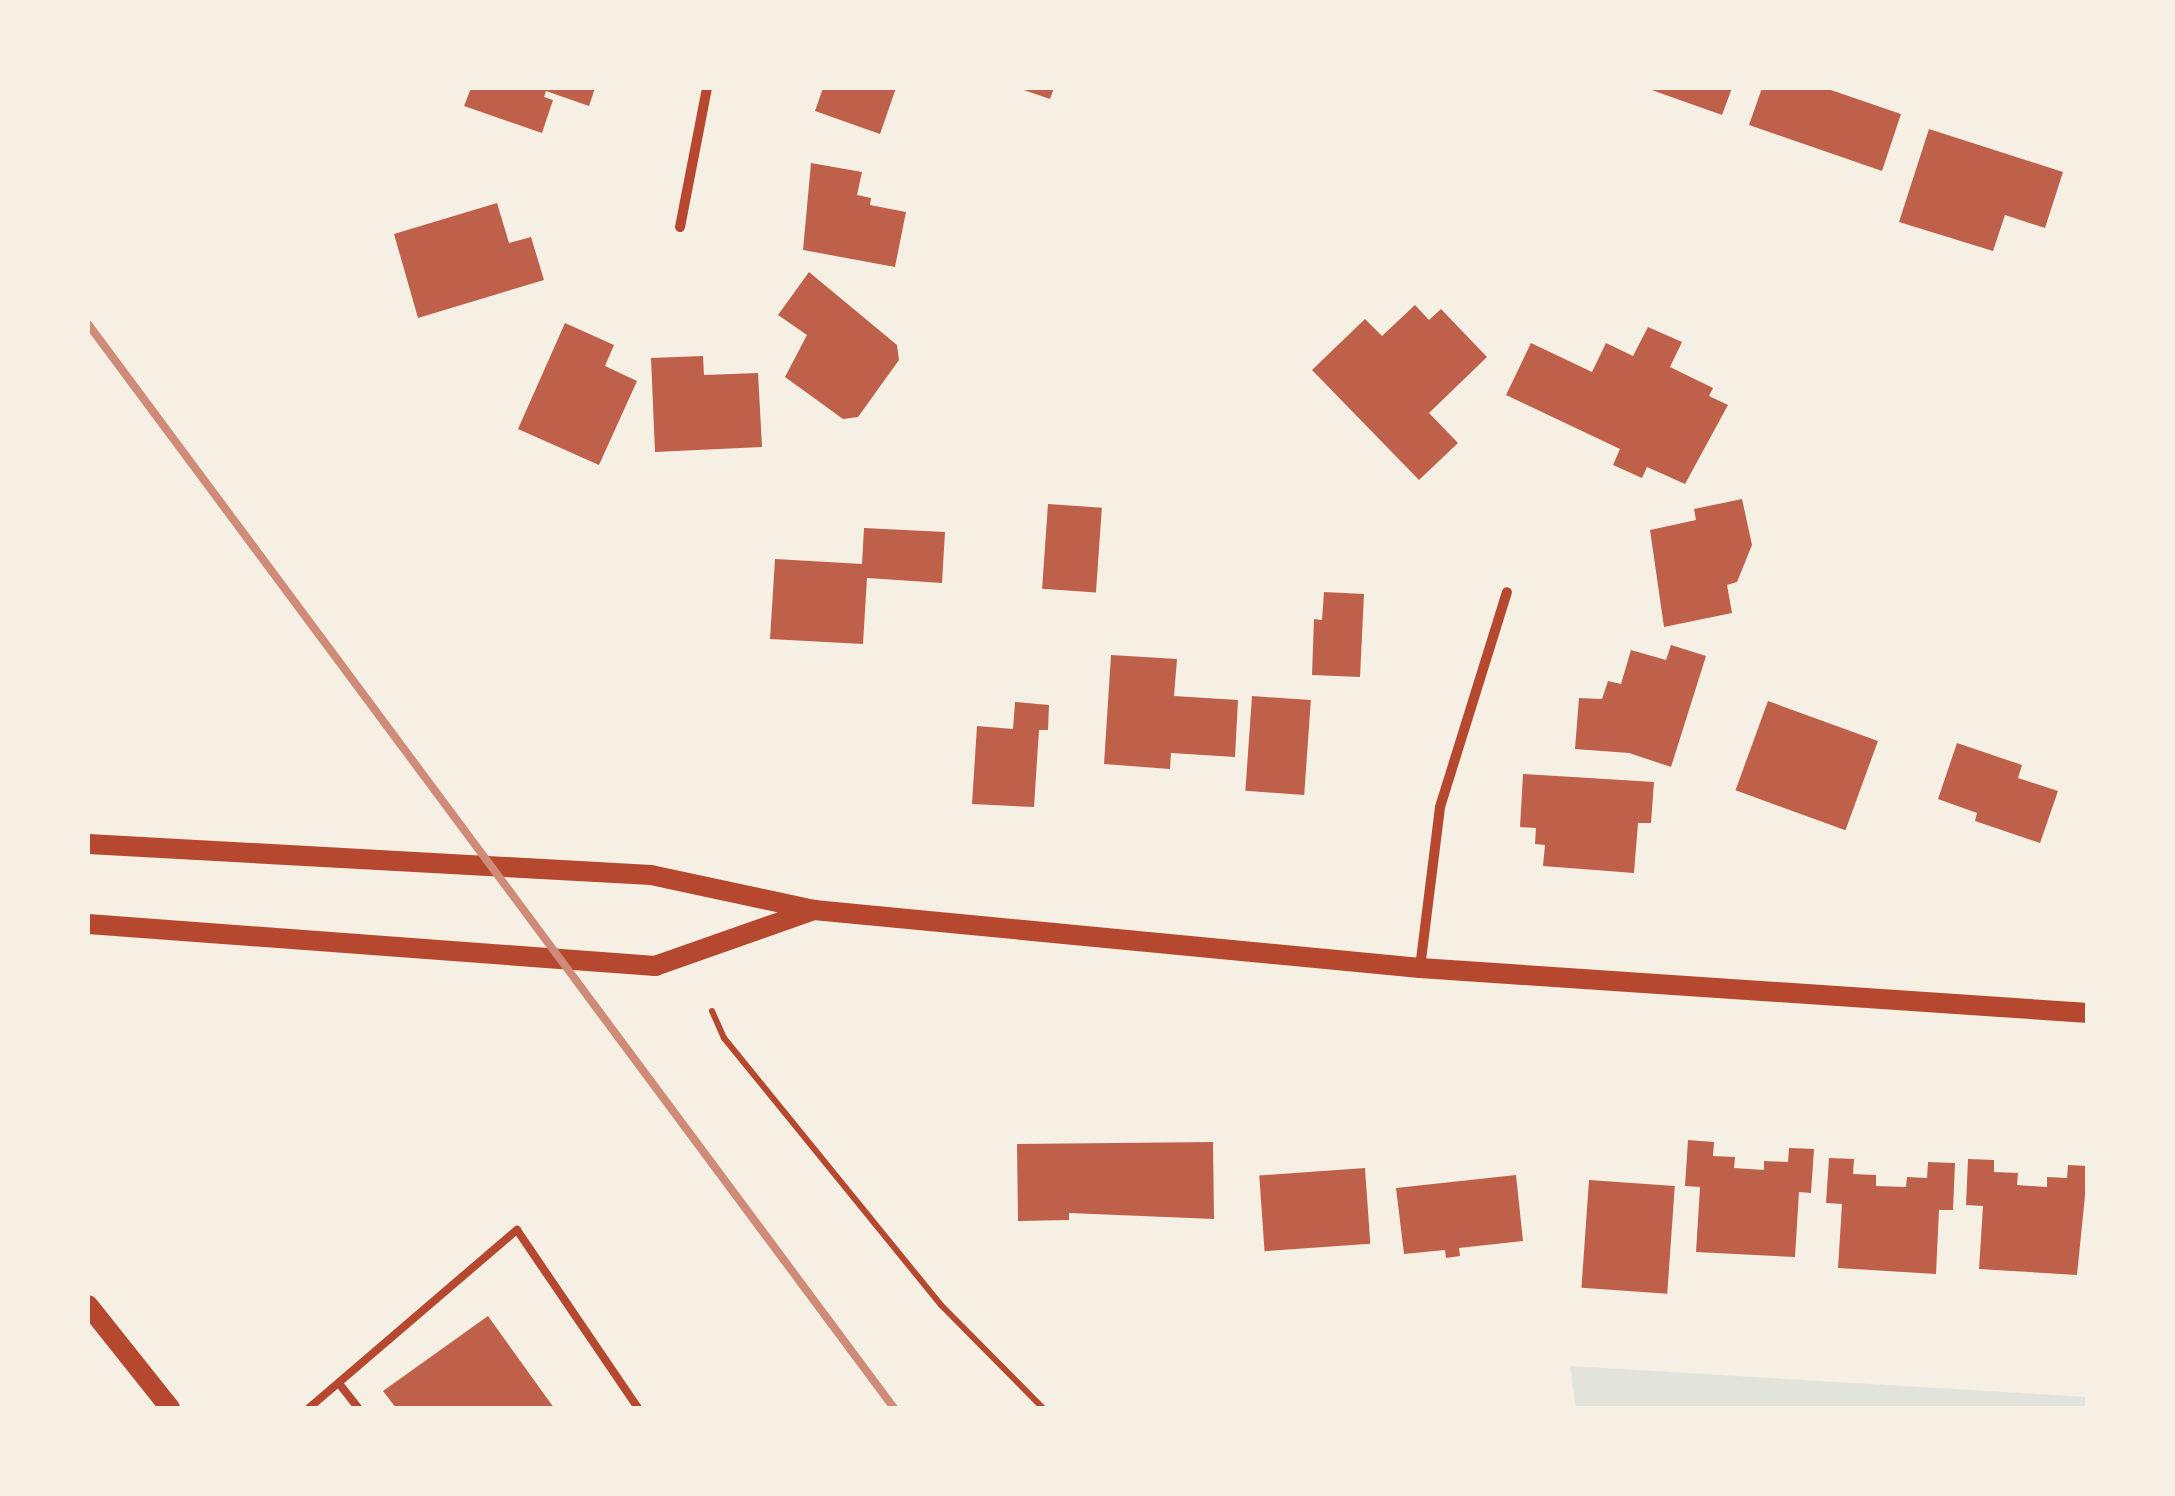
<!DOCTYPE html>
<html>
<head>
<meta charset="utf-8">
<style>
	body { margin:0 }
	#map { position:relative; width:2175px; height:1496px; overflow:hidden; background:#f6efe4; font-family:Poppins,sans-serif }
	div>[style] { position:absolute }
	.green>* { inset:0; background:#e2e4dc }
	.building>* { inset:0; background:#bf614a; transform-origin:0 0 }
	.path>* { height:6px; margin:-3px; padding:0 3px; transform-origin:3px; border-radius:3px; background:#b5482f }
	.service>* { height:8px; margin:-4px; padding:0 4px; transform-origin:4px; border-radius:4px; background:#b5482f }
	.minor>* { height:10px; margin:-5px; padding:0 5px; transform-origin:5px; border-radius:5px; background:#b5482f }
	.secondary>* { height:20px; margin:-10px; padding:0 10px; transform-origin:10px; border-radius:10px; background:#b5482f }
	.rail>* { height:8px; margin:-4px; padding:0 4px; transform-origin:4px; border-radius:4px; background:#cf8b77 }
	span { translate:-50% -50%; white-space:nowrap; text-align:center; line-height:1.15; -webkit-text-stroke:8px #f6efe4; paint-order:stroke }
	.frame { position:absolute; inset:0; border:90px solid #f6efe4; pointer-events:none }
</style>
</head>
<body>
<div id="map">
	<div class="green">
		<div style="clip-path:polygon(1570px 1366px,2087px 1397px,2087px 1408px,1576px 1408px)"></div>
	</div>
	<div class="building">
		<div style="clip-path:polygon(471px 88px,595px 88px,589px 106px,546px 91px,544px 97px,553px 100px,542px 133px,464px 106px)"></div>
		<div style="clip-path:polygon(823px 88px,896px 88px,880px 134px,815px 111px)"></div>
		<div style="clip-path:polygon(1018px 88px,1054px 88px,1050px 99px)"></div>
		<div style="clip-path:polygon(1646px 88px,1732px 88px,1722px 115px)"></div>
		<div style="clip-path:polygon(1762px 88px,1825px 88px,1901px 114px,1882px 171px,1749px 125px)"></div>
		<div style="clip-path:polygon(1929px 129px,2063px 172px,2045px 228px,2005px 215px,1993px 251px,1899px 222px)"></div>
		<div style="clip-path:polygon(811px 163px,862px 172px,857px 195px,871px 198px,870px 205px,906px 212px,895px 267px,803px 250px)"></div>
		<div style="clip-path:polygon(497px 203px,509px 243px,531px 237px,544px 280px,418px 318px,394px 234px)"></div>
		<div style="clip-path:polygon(809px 272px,897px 345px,899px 360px,858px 417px,843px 419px,785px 377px,807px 335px,778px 315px)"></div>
		<div style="clip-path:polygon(1415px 305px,1429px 320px,1441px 309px,1487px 357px,1429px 413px,1458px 443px,1419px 480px,1312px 370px,1365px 319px,1382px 336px)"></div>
		<div style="clip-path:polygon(565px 323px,614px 345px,605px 366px,637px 381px,599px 465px,518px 429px)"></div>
		<div style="clip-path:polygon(1648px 327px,1682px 342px,1670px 367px,1713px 388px,1709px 396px,1728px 405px,1685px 484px,1647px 467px,1642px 478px,1613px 465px,1620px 449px,1506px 395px,1531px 343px,1592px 372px,1606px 343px,1633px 356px)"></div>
		<div style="clip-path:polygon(703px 356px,704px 375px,758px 373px,762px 447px,655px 452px,651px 358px)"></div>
		<div style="clip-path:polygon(1742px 499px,1752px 545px,1737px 582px,1727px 585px,1732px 613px,1664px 627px,1650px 530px,1696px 520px,1694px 509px)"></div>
		<div style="left:1048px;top:504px;width:54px;height:85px;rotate:4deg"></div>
		<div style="clip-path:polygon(864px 528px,945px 532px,942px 583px,867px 578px,863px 644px,770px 639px,775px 559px,862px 564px)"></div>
		<div style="clip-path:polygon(1324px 592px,1364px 594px,1360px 677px,1312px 675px,1314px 619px,1322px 620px)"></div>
		<div style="clip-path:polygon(1671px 645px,1706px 656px,1671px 767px,1629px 753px,1575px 749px,1579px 698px,1602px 699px,1608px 681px,1621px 684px,1631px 650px,1666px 660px)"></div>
		<div style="clip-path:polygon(1111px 655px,1177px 659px,1174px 696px,1238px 700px,1235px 757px,1171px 753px,1170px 769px,1104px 764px)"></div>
		<div style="left:1252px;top:696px;width:59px;height:95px;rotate:4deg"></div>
		<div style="left:1768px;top:701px;width:117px;height:95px;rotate:20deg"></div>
		<div style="clip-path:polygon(1015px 702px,1049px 705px,1048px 730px,1039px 730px,1034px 807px,972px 804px,977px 726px,1013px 729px)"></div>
		<div style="clip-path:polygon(1957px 743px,2022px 765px,2018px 778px,2058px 791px,2040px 843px,1975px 821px,1977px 813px,1938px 799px)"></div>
		<div style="clip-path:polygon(1523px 774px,1654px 782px,1651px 823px,1638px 823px,1634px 873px,1543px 866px,1545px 845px,1535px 844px,1536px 828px,1520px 827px)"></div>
		<div style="clip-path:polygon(1688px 1140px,1714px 1142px,1713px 1156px,1735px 1157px,1734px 1168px,1764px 1170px,1764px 1161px,1788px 1162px,1789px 1148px,1814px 1149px,1811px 1193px,1799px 1192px,1795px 1257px,1696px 1252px,1700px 1187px,1685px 1186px)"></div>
		<div style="clip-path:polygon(1213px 1142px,1214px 1219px,1069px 1213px,1069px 1220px,1018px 1221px,1017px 1144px)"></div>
		<div style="clip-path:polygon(1829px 1158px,1854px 1159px,1853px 1174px,1876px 1175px,1876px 1186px,1906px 1187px,1907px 1177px,1927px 1178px,1928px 1162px,1955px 1163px,1953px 1210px,1939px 1210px,1936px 1274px,1838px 1268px,1842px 1204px,1826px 1203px)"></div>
		<div style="clip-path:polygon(1968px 1159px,1994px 1160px,1994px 1172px,2018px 1173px,2017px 1185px,2047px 1187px,2047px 1177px,2067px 1178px,2068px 1165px,2088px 1166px,2077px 1275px,1979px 1269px,1983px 1206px,1966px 1205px)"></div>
		<div style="left:1365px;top:1168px;width:76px;height:106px;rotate:86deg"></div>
		<div style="clip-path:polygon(1516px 1175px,1523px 1241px,1459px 1248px,1460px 1256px,1446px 1258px,1445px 1250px,1404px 1254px,1396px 1188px)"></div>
		<div style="left:1589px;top:1180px;width:86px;height:108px;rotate:4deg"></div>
		<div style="clip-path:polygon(488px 1316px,554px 1408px,396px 1408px,383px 1391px)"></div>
	</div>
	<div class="path">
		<div style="left:712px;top:1011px;width:30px;rotate:66deg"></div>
		<div style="left:724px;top:1038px;width:344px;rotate:50.9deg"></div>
		<div style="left:941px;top:1305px;width:145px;rotate:45.3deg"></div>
	</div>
	<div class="service">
		<div style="left:341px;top:1386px;width:28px;rotate:52deg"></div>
		<div style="left:309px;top:1408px;width:274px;rotate:-40.6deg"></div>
		<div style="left:517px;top:1230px;width:215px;rotate:55.8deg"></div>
	</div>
	<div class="minor">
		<div style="left:680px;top:227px;width:142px;rotate:-79deg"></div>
		<div style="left:1420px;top:968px;width:162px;rotate:-82.9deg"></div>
		<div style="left:1440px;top:807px;width:225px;rotate:-72.7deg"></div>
	</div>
	<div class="secondary">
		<div style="left:88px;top:844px;width:564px;rotate:3.15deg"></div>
		<div style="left:651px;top:875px;width:167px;rotate:12.1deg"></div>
		<div style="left:814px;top:910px;width:609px;rotate:5.47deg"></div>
		<div style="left:1420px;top:968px;width:670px;rotate:3.85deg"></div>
		<div style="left:88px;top:924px;width:569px;rotate:4.24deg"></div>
		<div style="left:655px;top:966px;width:169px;rotate:-19.4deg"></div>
		<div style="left:88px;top:1305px;width:132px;rotate:51.5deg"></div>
	</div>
	<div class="rail">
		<div style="left:88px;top:324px;width:1351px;rotate:53.37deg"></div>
	</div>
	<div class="frame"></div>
</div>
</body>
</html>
